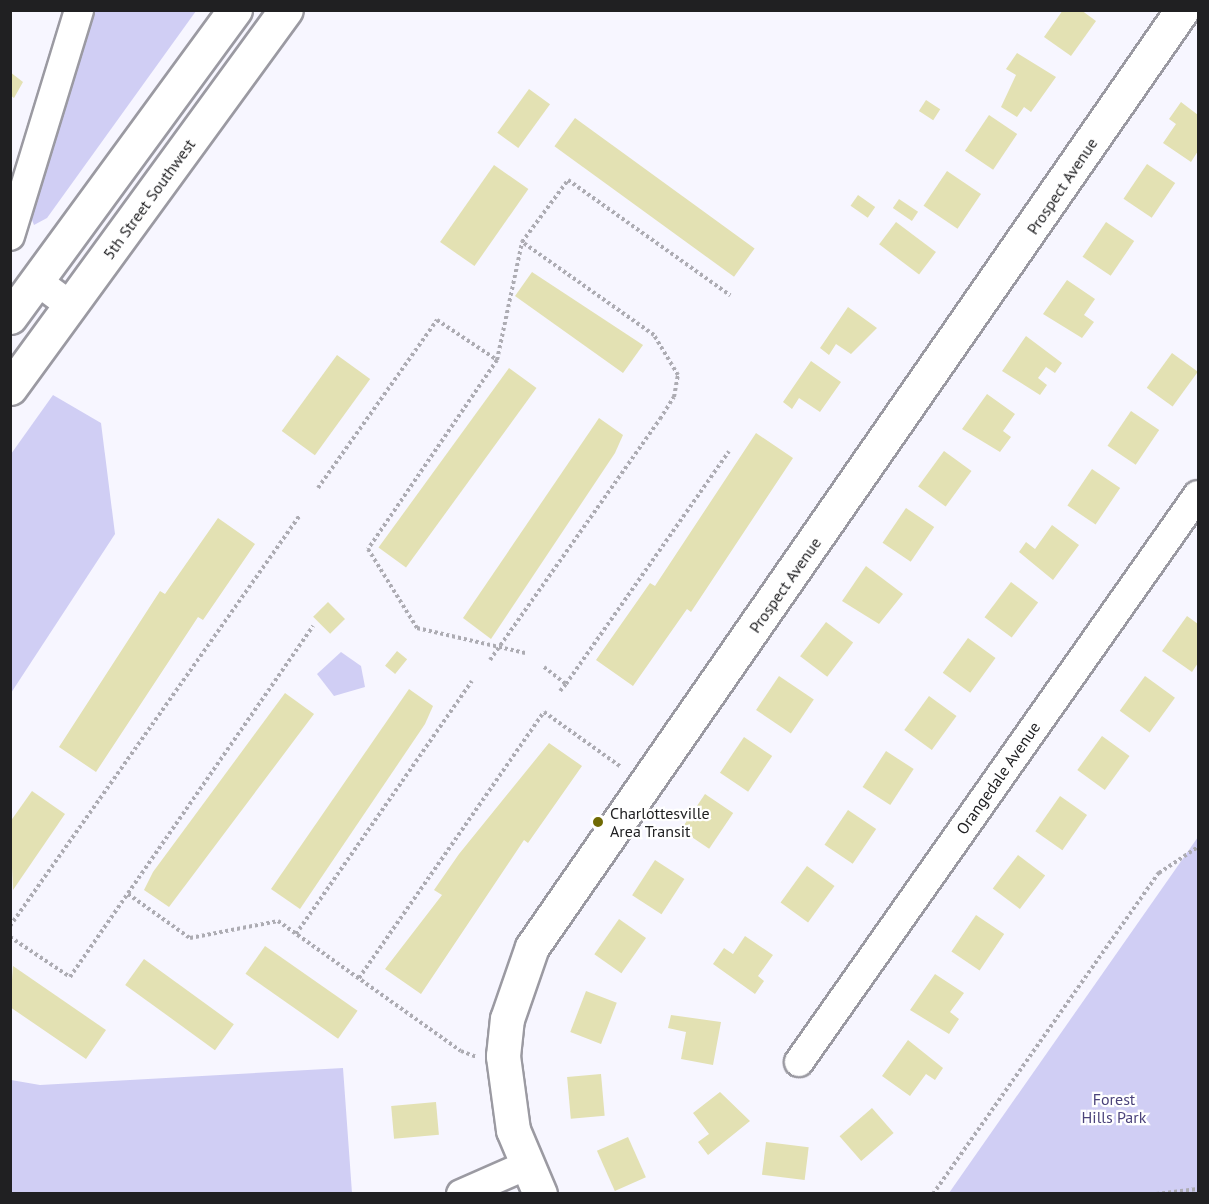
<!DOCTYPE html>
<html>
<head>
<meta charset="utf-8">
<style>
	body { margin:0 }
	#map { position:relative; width:1209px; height:1204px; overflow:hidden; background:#f7f6ff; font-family:"PT Sans",sans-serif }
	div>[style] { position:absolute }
	.green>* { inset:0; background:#d0cef4 }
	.building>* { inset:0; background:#e3e1b3; transform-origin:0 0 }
	.path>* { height:4px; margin-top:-2px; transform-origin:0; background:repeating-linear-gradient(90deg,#adacb3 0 3px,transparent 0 6px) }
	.roads { filter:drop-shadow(2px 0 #9b9aa2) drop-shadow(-2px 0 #9b9aa2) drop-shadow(0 2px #9b9aa2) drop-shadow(0 -2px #9b9aa2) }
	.street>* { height:28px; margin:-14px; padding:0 14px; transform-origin:14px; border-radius:14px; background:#fff }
	.secondary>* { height:33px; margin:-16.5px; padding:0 16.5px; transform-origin:16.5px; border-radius:16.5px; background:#fff }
	.dots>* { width:16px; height:16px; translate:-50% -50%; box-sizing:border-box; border:3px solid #fff; border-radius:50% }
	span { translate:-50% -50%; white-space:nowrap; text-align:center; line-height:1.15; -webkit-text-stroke:4.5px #fff; paint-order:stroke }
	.street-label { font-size:16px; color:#202022 }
	.poi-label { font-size:16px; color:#202022 }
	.left { translate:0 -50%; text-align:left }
	.park-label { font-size:16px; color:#4b437b }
	.frame { position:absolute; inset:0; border:12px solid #202022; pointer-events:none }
</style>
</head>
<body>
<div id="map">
	<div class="green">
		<div style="clip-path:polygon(90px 11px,196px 11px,47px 218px,34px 225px,30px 215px)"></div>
		<div style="clip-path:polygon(53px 395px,101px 423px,115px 534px,11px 693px,11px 454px)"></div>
		<div style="clip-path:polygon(341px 652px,361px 666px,365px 687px,334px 696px,317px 674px)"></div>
		<div style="clip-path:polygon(1198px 837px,1198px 1193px,949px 1193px)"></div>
		<div style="clip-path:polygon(343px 1068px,352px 1193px,11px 1193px,11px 1080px,40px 1085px)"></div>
	</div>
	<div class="building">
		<div style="clip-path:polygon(1063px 10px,1081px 10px,1096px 21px,1071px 56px,1044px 37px)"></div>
		<div style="clip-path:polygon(1017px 53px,1056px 77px,1031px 112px,1024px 107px,1017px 117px,1001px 107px,1016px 75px,1006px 69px)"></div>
		<div style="clip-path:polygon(10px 72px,23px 82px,14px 98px,10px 95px)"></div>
		<div style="left:529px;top:89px;width:26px;height:54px;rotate:36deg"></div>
		<div style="left:926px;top:100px;width:17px;height:13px;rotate:33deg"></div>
		<div style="clip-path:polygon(1181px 102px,1198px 115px,1198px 151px,1191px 162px,1163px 143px,1176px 124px,1169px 119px)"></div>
		<div style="left:989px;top:115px;width:34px;height:43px;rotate:34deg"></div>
		<div style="left:575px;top:118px;width:222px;height:35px;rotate:36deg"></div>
		<div style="left:1147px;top:164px;width:34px;height:42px;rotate:34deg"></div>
		<div style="left:494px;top:165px;width:42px;height:94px;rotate:35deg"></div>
		<div style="left:947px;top:171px;width:41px;height:42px;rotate:34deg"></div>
		<div style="left:858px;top:195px;width:21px;height:13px;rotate:35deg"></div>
		<div style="left:899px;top:199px;width:23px;height:11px;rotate:34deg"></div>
		<div style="left:896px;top:222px;width:50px;height:28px;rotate:37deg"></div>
		<div style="left:1106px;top:222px;width:34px;height:42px;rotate:34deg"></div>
		<div style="clip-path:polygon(532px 272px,643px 345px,623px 373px,515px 296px)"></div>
		<div style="clip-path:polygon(1067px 280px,1095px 299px,1084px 315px,1094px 322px,1082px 338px,1043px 314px)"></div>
		<div style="clip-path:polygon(848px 307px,877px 328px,851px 354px,836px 344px,829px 355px,820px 348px)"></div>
		<div style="clip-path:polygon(1026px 336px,1062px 363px,1055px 373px,1046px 367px,1038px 378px,1047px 385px,1040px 395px,1002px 371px)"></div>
		<div style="left:1172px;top:353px;width:32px;height:43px;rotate:36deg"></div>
		<div style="left:337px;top:355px;width:41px;height:94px;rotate:36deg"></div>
		<div style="clip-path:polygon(811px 361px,841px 382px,820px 412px,799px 398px,792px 409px,783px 402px)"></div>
		<div style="left:509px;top:368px;width:34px;height:222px;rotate:36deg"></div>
		<div style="clip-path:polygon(987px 394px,1015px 414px,1003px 431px,1011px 437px,1000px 452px,962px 429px)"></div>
		<div style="left:1131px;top:411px;width:34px;height:42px;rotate:34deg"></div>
		<div style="clip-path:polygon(599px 418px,623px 435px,615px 453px,491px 639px,463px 618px)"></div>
		<div style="clip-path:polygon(756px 433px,793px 458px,691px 612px,687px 609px,633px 686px,596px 660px,650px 583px,655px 586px)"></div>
		<div style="left:944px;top:451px;width:34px;height:44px;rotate:36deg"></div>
		<div style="left:1092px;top:469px;width:34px;height:44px;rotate:34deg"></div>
		<div style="left:906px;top:508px;width:34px;height:42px;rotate:34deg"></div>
		<div style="clip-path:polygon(218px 518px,255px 544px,203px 620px,198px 617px,96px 772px,59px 747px,160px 591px,165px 594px)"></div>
		<div style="clip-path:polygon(1052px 525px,1079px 545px,1053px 580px,1019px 552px,1026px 542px,1035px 549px)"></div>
		<div style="clip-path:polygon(866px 566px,903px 594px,879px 624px,842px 601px)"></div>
		<div style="left:1011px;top:582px;width:34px;height:44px;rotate:37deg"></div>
		<div style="left:328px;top:602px;width:24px;height:21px;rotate:45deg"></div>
		<div style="clip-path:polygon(1187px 616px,1198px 624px,1198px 663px,1192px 672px,1162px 651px)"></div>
		<div style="left:826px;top:622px;width:34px;height:43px;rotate:37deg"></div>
		<div style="left:968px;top:638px;width:34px;height:43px;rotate:36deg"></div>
		<div style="left:397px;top:651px;width:13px;height:19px;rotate:39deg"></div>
		<div style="left:779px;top:676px;width:42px;height:41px;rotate:34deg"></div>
		<div style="left:1145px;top:676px;width:37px;height:43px;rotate:36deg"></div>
		<div style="clip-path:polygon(409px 689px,433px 706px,425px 724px,300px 909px,271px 889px)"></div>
		<div style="clip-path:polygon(285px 693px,314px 714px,169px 907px,144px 890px,153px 872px)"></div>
		<div style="left:929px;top:696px;width:34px;height:42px;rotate:36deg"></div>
		<div style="left:1102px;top:736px;width:34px;height:42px;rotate:36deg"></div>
		<div style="left:744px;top:737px;width:34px;height:43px;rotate:34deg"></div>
		<div style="clip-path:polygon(549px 743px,582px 766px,528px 843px,524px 840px,421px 994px,385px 969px,442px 895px,434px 890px,459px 854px)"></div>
		<div style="left:886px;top:751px;width:33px;height:43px;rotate:33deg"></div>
		<div style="clip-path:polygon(32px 791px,65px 814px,13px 890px,10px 822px)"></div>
		<div style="left:705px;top:794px;width:34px;height:43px;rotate:34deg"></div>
		<div style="left:1060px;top:796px;width:33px;height:43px;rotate:35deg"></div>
		<div style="left:848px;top:810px;width:34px;height:42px;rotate:34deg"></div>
		<div style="left:1018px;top:855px;width:34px;height:42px;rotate:37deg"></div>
		<div style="left:655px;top:860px;width:35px;height:42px;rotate:33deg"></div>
		<div style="left:807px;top:866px;width:34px;height:45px;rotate:36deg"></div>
		<div style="left:976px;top:915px;width:34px;height:44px;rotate:34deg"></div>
		<div style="left:619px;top:919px;width:33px;height:43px;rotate:35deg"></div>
		<div style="clip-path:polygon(745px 936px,773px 955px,758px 976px,764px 981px,755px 994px,713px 964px,724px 948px,733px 954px)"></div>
		<div style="left:265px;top:946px;width:113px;height:34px;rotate:35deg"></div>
		<div style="left:144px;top:959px;width:111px;height:32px;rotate:36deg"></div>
		<div style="clip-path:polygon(13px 966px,106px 1030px,86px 1059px,10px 1007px)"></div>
		<div style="clip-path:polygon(935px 974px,964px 993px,950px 1012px,959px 1019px,949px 1034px,910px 1010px)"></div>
		<div style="left:586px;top:991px;width:33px;height:44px;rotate:21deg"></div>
		<div style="clip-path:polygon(671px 1015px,721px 1022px,713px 1065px,681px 1059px,686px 1032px,668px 1028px)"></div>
		<div style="clip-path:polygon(908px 1040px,943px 1068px,935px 1080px,926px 1074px,910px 1096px,882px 1076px)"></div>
		<div style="left:601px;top:1074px;width:42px;height:34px;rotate:85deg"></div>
		<div style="clip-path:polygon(720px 1092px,750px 1121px,708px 1155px,698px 1142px,709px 1134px,693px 1113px)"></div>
		<div style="left:436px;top:1102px;width:33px;height:45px;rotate:85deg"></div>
		<div style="left:872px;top:1108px;width:33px;height:43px;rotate:49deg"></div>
		<div style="left:628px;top:1137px;width:44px;height:34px;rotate:66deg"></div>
		<div style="left:766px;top:1142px;width:43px;height:33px;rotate:7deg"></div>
	</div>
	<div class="path">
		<div style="left:497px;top:360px;width:121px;rotate:-78deg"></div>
		<div style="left:318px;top:488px;width:206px;rotate:-54.7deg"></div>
		<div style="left:437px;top:320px;width:72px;rotate:33.7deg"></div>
		<div style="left:497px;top:360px;width:229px;rotate:124.3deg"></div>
		<div style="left:368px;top:549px;width:93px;rotate:58.2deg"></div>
		<div style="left:417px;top:628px;width:111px;rotate:13deg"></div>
		<div style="left:490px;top:660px;width:295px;rotate:-54.8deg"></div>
		<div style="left:660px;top:419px;width:26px;rotate:-58deg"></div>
		<div style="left:674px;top:397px;width:22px;rotate:-80deg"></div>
		<div style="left:678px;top:375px;width:47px;rotate:-121deg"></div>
		<div style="left:654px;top:335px;width:161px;rotate:-144.8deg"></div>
		<div style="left:522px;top:242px;width:77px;rotate:-53.4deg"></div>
		<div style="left:568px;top:180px;width:199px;rotate:35.4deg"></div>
		<div style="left:544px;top:667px;width:28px;rotate:38deg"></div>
		<div style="left:566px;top:684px;width:284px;rotate:-55deg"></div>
		<div style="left:560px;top:691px;width:9px;rotate:-49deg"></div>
		<div style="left:128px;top:894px;width:76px;rotate:35.4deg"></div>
		<div style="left:190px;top:938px;width:90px;rotate:-10.9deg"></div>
		<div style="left:278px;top:921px;width:224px;rotate:35.4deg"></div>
		<div style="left:461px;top:1051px;width:17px;rotate:21deg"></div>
		<div style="left:10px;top:926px;width:503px;rotate:-54.79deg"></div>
		<div style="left:296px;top:934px;width:308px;rotate:-55.2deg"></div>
		<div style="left:10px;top:937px;width:72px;rotate:33.7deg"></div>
		<div style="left:70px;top:977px;width:427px;rotate:-55.3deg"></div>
		<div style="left:359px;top:978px;width:324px;rotate:-55.2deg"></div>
		<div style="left:544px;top:712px;width:95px;rotate:35.5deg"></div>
		<div style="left:933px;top:1194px;width:393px;rotate:-54.9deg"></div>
		<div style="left:1159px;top:873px;width:47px;rotate:-33.7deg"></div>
		<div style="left:1156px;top:1194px;width:42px;rotate:-6.8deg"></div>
	</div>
	<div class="roads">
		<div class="street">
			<div style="left:10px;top:236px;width:236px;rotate:-73deg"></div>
			<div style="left:37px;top:281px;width:42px;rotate:36.3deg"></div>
			<div style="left:799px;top:1062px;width:693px;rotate:-54.87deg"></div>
			<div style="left:461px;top:1194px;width:72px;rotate:-23.7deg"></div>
		</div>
		<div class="secondary">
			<div style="left:10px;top:317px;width:381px;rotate:-53.8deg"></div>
			<div style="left:10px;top:388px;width:468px;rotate:-53.9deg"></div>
			<div style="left:540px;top:1194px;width:69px;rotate:-112.9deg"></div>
			<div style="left:513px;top:1130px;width:75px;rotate:-97.7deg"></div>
			<div style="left:503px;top:1056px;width:37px;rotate:-84deg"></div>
			<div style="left:507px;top:1019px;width:76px;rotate:-70.9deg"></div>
			<div style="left:532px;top:947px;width:1140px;rotate:-55.25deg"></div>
		</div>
	</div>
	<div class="dots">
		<div style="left:598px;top:822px;background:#706a04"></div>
	</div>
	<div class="street-label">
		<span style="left:1062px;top:186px;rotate:-56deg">Prospect Avenue</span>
		<span style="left:149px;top:199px;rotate:-54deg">5th Street Southwest</span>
		<span style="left:785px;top:585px;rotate:-55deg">Prospect Avenue</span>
		<span style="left:998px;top:778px;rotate:-55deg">Orangedale Avenue</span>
	</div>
	<div class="poi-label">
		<span class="left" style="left:610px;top:822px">Charlottesville<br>Area Transit</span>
	</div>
	<div class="park-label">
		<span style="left:1114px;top:1108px">Forest<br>Hills Park</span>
	</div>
	<div class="frame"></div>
</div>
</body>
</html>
